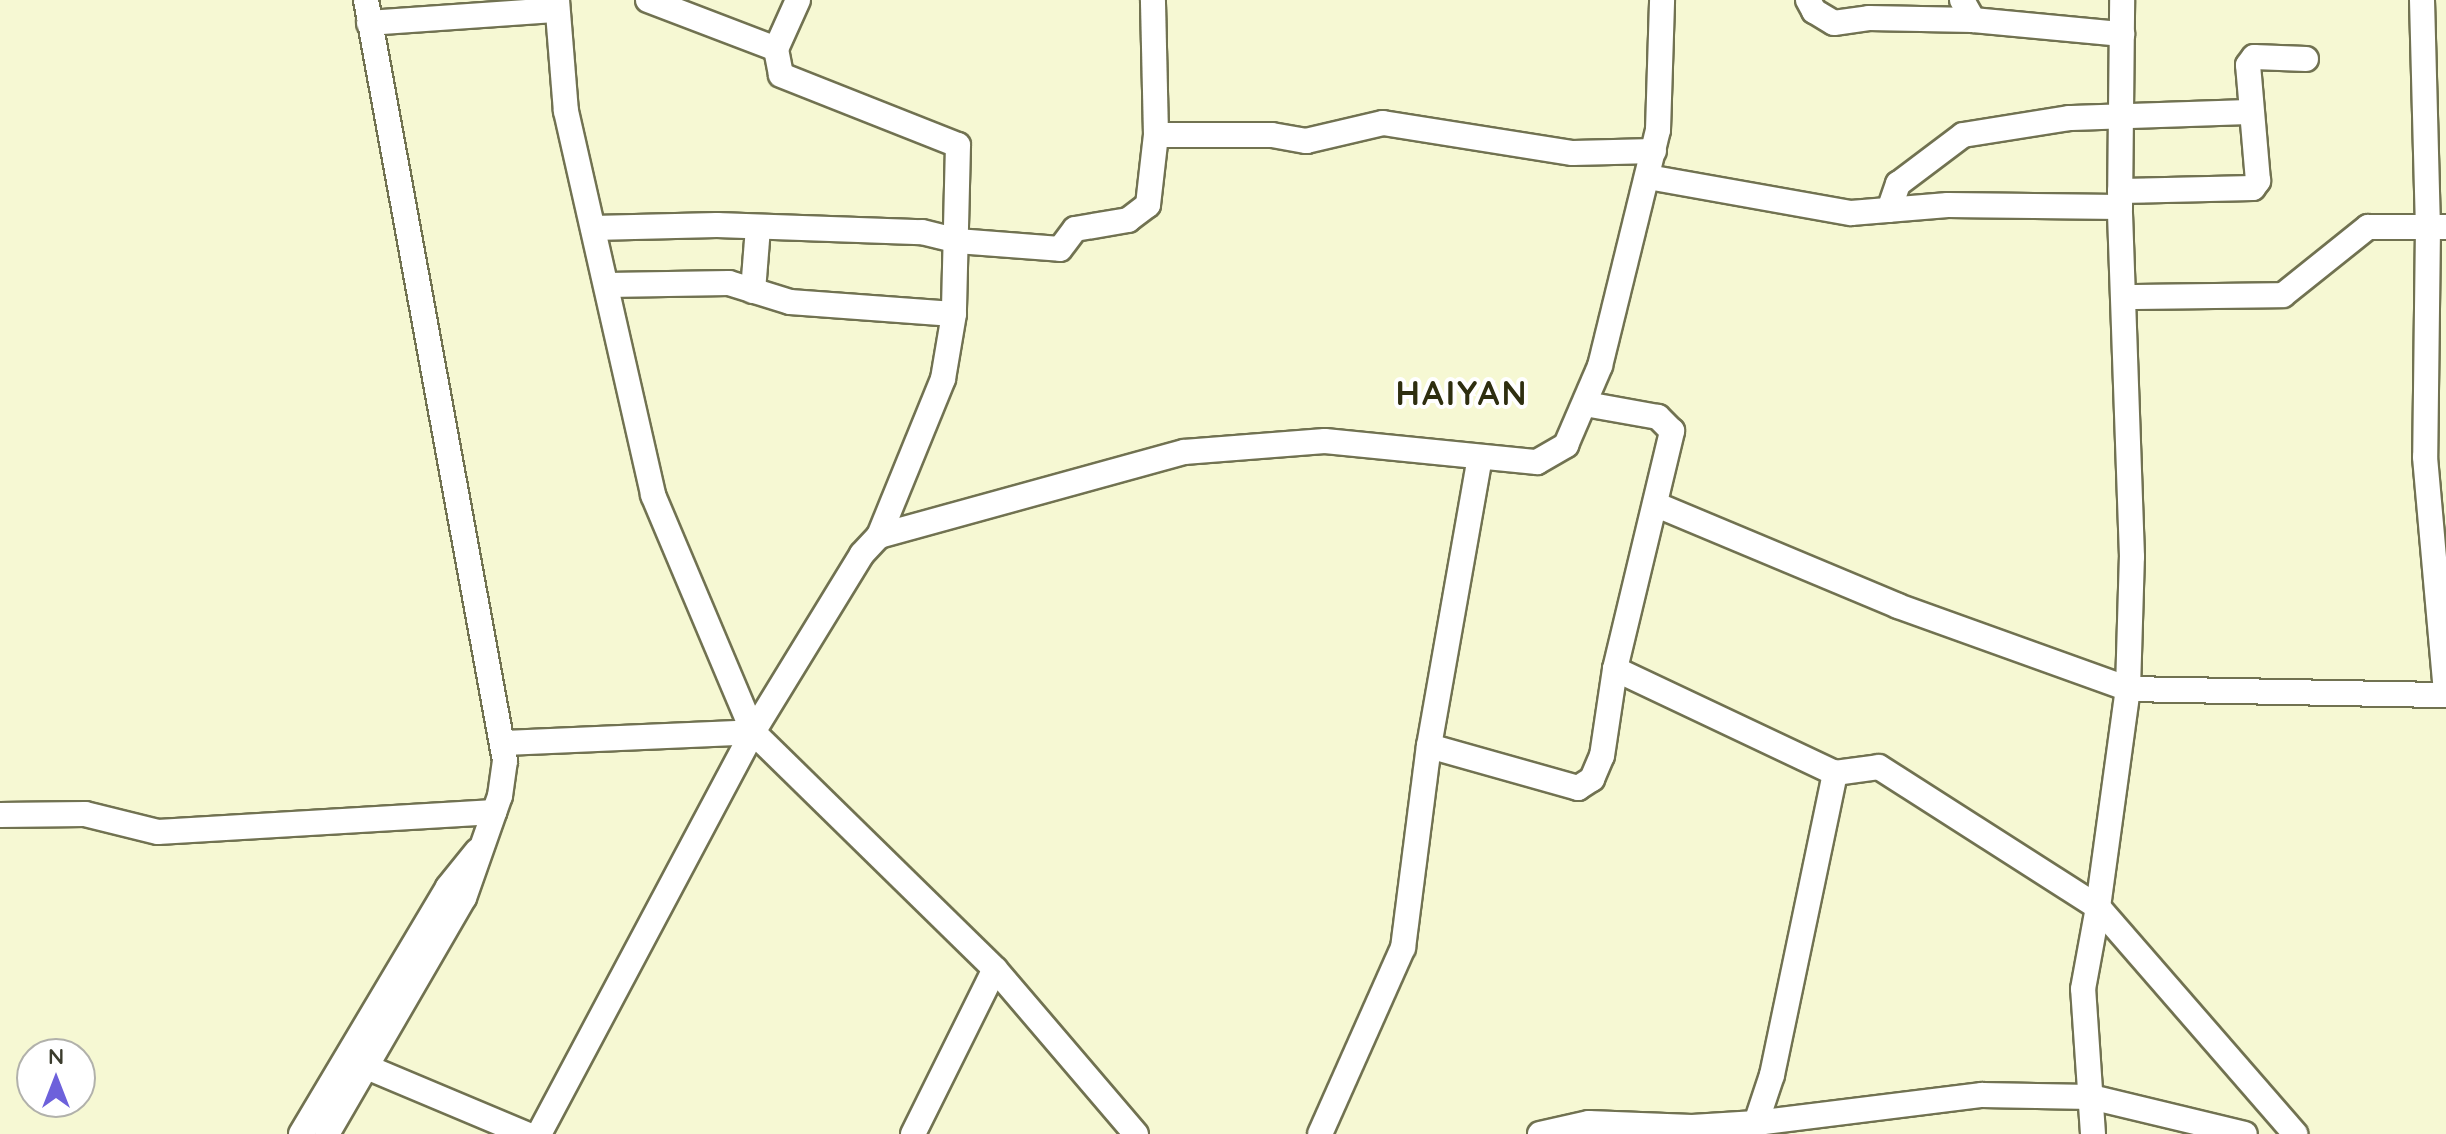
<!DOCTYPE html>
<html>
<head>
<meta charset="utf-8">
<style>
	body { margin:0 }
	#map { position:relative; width:2446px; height:1134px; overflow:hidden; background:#f6f8d3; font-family:Quicksand,sans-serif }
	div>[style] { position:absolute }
	.roads { filter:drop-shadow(2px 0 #717251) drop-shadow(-2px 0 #717251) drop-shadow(0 2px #717251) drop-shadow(0 -2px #717251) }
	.minor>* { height:24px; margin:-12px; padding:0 12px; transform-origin:12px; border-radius:12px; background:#fff }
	span { translate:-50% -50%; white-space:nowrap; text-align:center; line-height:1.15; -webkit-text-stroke:8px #fff; paint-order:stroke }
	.district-label { font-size:34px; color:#2e2e0f; font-weight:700; letter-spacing:2px }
	.north { position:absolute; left:16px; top:1038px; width:80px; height:80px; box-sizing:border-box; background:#fff; border:2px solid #b1b1ab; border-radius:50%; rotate:0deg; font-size:22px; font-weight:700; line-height:32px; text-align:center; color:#3b3c2d }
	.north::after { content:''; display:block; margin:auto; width:28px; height:36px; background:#6d61db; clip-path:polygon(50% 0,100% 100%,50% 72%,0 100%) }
</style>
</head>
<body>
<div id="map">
	<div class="roads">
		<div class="minor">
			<div style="left:557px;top:0;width:111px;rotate:85.4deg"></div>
			<div style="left:566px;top:111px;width:394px;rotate:77.2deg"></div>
			<div style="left:653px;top:495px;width:257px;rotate:67.1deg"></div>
			<div style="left:753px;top:732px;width:339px;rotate:44.4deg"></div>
			<div style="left:995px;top:969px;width:217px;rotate:49.5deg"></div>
			<div style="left:648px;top:0;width:137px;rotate:20.9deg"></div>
			<div style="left:798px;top:0;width:54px;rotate:114.2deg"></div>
			<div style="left:776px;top:49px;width:26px;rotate:79deg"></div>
			<div style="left:781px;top:75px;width:190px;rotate:21.6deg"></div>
			<div style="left:958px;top:145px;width:169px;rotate:91.4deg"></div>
			<div style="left:954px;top:314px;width:66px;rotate:99.6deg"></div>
			<div style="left:943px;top:379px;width:170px;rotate:112.2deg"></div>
			<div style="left:1808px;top:0;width:13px;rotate:61deg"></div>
			<div style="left:1814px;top:11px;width:23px;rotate:31deg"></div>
			<div style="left:1834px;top:23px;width:35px;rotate:-8deg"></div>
			<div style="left:1869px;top:18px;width:104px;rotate:1.1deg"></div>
			<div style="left:1962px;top:0;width:23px;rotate:61deg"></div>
			<div style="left:1973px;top:20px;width:150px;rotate:5.4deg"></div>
			<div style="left:2422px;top:0;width:227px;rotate:88.5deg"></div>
			<div style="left:2428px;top:227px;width:230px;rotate:90.7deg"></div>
			<div style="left:2425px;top:457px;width:235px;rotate:84.9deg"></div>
			<div style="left:369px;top:23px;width:188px;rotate:-4deg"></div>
			<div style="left:1156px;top:135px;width:116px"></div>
			<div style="left:1272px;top:135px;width:35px;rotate:10deg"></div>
			<div style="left:1306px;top:141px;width:79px;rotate:-13.2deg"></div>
			<div style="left:1383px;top:123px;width:192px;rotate:9deg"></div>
			<div style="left:1573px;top:153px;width:81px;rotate:-1.4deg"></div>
			<div style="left:1648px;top:177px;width:206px;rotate:10.1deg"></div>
			<div style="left:1851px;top:213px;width:97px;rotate:-4.7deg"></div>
			<div style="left:1948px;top:205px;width:172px;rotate:0.7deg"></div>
			<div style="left:2120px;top:191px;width:133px;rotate:-1.3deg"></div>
			<div style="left:2253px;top:188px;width:9px;rotate:-54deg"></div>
			<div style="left:2258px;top:181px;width:116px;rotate:-94.9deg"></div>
			<div style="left:2248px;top:65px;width:10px;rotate:-53deg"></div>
			<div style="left:2254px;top:57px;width:52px;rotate:2.2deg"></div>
			<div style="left:1889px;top:210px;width:28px;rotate:-71deg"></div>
			<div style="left:1898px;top:184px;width:81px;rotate:-37deg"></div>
			<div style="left:1963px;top:135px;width:107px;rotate:-9.1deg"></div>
			<div style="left:2069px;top:118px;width:182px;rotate:-1.9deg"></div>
			<div style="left:593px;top:228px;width:124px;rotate:-1.4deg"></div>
			<div style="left:717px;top:225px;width:205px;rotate:2deg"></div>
			<div style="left:922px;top:232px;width:36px;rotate:14deg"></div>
			<div style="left:957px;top:241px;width:103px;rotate:4.4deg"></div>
			<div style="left:1060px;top:249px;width:25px;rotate:-53deg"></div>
			<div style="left:1075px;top:229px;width:54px;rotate:-9.6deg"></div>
			<div style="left:1128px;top:220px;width:25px;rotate:-37deg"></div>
			<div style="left:1148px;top:205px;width:70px;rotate:-83.5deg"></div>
			<div style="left:1156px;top:135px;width:135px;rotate:-91.3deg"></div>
			<div style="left:607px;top:285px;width:122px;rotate:-0.9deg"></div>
			<div style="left:729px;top:283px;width:64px;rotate:17.3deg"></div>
			<div style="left:790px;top:302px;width:164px;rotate:4.2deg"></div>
			<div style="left:753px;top:291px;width:63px;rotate:-85.5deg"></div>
			<div style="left:2127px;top:297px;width:156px;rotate:-0.7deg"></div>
			<div style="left:2283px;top:295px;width:109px;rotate:-38.7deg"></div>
			<div style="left:2368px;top:227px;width:78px"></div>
			<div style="left:1657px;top:505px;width:261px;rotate:22.7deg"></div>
			<div style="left:1898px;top:606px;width:245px;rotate:19.8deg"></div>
			<div style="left:2128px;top:689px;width:318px;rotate:1.1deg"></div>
			<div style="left:1615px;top:669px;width:243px;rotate:25.3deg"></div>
			<div style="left:1835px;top:773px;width:44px;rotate:-7.8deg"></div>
			<div style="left:1879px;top:767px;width:260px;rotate:32.6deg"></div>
			<div style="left:2098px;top:907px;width:220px;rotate:-82.2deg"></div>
			<div style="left:2128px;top:689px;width:132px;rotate:-88.3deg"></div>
			<div style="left:2132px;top:557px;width:350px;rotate:-92deg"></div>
			<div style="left:2120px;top:207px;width:207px;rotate:-89.4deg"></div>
			<div style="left:505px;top:743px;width:248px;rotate:-2.5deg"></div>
			<div style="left:1429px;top:746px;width:155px;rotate:15.7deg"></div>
			<div style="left:1578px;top:788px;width:17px;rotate:-33deg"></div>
			<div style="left:1592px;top:779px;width:25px;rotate:-67deg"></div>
			<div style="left:1602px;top:756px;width:88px;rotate:-81.5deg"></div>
			<div style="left:1615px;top:669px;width:245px;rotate:-76.5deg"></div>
			<div style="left:1672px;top:431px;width:20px;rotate:-135deg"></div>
			<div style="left:1658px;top:417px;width:73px;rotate:-169.8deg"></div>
			<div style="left:0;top:815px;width:85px;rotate:-0.7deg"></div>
			<div style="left:85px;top:814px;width:75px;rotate:13.9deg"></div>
			<div style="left:158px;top:832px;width:337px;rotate:-3.4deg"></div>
			<div style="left:2098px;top:907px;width:301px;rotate:49deg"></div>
			<div style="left:350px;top:1060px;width:191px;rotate:22.8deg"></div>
			<div style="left:301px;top:1134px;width:287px;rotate:-59.2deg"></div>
			<div style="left:448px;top:887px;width:46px;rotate:-51.1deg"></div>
			<div style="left:327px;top:1134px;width:273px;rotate:-59.9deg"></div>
			<div style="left:464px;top:898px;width:108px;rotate:-70.6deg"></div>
			<div style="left:500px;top:796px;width:35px;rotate:-82deg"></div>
			<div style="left:505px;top:761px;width:774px;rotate:-100.35deg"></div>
			<div style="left:539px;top:1134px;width:455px;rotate:-62deg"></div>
			<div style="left:753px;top:732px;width:209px;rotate:-58.5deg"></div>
			<div style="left:862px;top:554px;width:25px;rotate:-47deg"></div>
			<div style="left:879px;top:536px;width:316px;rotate:-15.4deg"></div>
			<div style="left:1184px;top:452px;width:141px;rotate:-4.5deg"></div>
			<div style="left:1325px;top:441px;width:213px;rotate:5.7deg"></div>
			<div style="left:1537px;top:462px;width:34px;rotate:-30deg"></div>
			<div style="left:1566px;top:445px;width:86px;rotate:-66.7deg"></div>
			<div style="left:1600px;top:366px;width:243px;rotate:-76.2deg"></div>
			<div style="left:1658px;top:130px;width:130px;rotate:-88.2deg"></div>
			<div style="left:913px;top:1134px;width:184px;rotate:-63.6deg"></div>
			<div style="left:1320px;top:1134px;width:204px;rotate:-66deg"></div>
			<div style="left:1403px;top:948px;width:204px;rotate:-82.7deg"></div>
			<div style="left:1429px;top:746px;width:293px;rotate:-80deg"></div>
			<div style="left:1540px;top:1134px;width:50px;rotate:-12.7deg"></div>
			<div style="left:1589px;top:1123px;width:103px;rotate:2.2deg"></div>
			<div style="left:1692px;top:1127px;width:64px;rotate:-3.6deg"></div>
			<div style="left:1756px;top:1123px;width:51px;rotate:-71.6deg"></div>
			<div style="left:1772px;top:1075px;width:309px;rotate:-78.2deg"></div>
			<div style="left:1754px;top:1134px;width:11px;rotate:-80deg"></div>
			<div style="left:1756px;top:1123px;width:228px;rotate:-7.1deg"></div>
			<div style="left:1982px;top:1095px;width:109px;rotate:1.1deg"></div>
			<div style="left:2091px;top:1097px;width:158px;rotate:13.5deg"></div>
			<div style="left:2093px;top:1134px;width:145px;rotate:-93.9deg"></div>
			<div style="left:2083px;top:989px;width:83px;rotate:-79.6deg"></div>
		</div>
	</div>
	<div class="district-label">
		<span style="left:1462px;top:393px">HAIYAN</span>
	</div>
	<div class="north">N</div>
</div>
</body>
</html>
